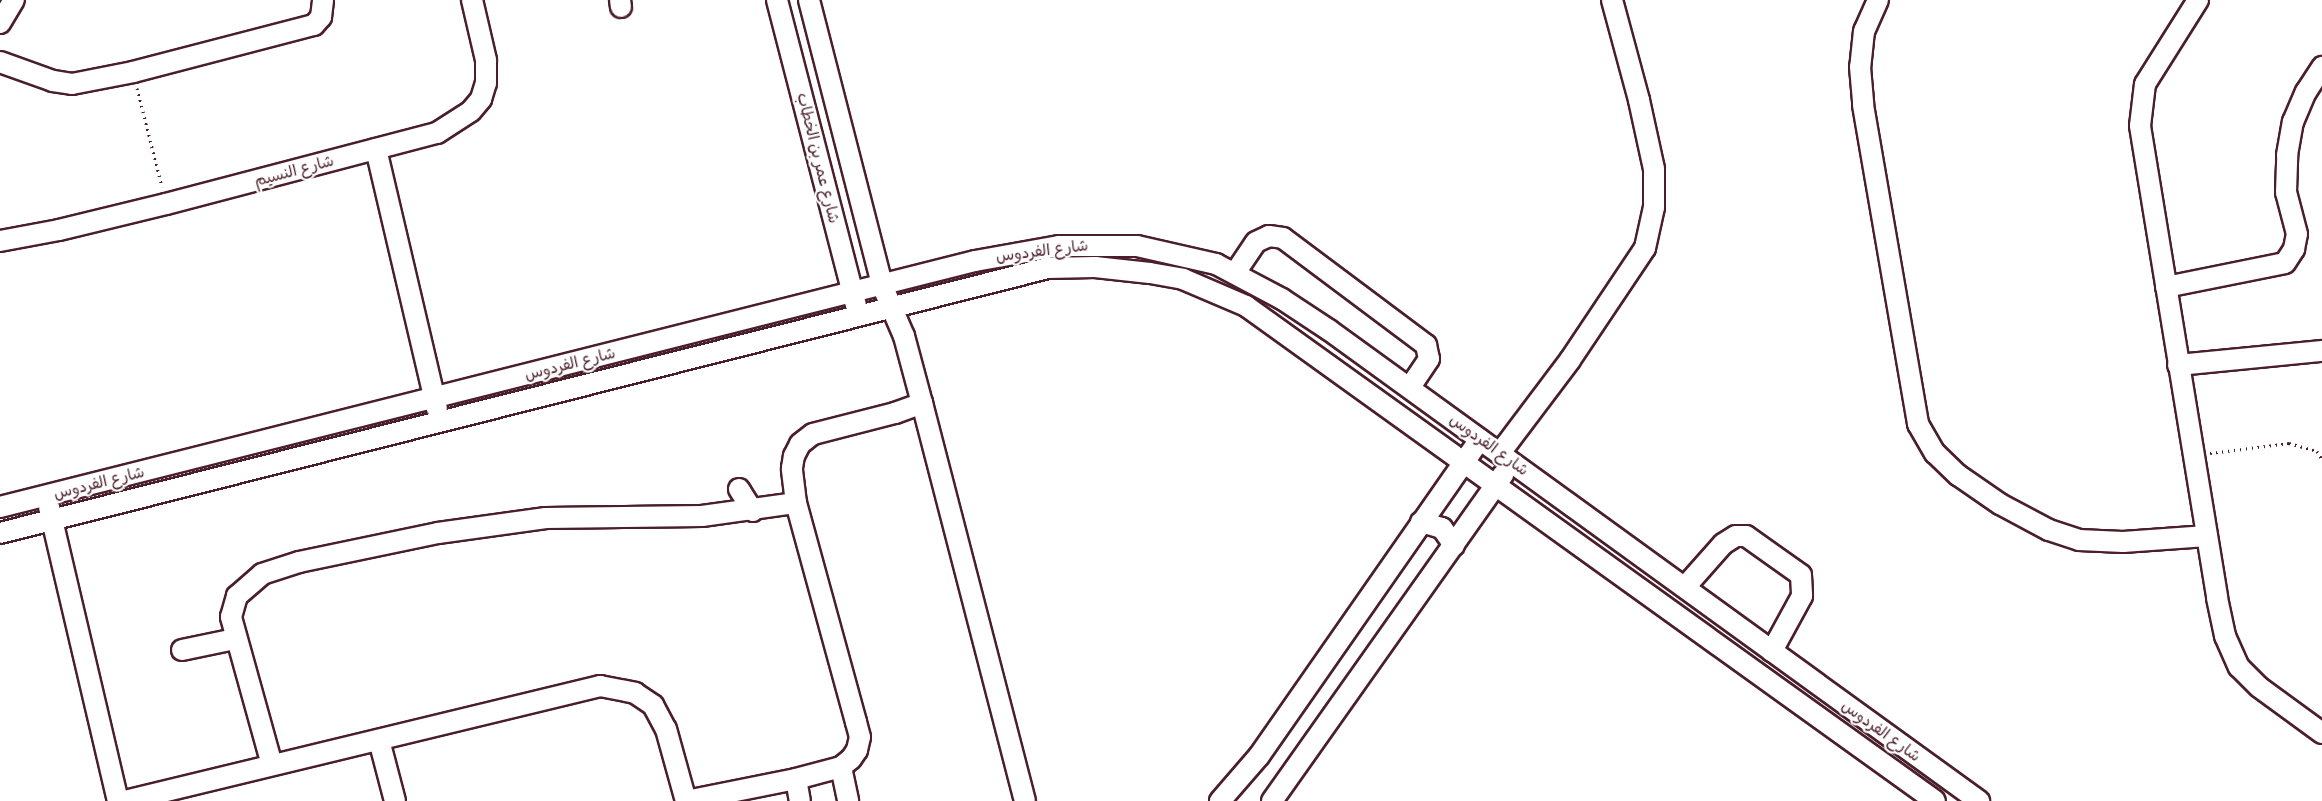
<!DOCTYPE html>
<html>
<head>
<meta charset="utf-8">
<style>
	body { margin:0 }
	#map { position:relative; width:2322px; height:801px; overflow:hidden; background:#fff; font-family:Pangolin,"Playpen Sans Arabic",sans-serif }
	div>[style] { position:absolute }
	.path>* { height:3px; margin-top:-1.5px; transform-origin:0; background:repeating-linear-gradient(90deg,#4a1f2b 0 1.5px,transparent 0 6px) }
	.roads { filter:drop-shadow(2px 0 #4a1f2b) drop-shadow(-2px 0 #4a1f2b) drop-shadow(0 2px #4a1f2b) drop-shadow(0 -2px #4a1f2b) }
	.minor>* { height:20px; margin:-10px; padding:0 10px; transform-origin:10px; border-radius:10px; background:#fff }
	span { translate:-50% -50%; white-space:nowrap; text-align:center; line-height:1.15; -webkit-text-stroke:4.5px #fff; paint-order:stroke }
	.street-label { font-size:16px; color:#4a1f2b }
</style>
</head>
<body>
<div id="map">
	<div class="path">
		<div style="left:137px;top:88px;width:102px;rotate:75.8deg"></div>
		<div style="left:2210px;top:453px;width:80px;rotate:-7.2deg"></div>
		<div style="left:2289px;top:443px;width:29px;rotate:16deg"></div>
		<div style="left:2317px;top:451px;width:9px;rotate:58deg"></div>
	</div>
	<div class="roads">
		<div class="minor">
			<div style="left:620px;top:0;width:7px;rotate:82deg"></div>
			<div style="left:777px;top:0;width:315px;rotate:75.5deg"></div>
			<div style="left:809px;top:0;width:294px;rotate:75.6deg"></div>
			<div style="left:882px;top:285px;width:56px;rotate:66.7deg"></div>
			<div style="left:904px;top:336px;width:69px;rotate:75deg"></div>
			<div style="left:922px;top:403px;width:411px;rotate:75.5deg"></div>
			<div style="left:1878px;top:0;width:34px;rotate:114deg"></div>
			<div style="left:1864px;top:31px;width:36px;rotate:96deg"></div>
			<div style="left:1860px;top:67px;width:38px;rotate:85deg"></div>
			<div style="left:1863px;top:105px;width:324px;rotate:80.2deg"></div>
			<div style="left:1918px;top:424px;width:34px;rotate:60deg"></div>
			<div style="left:1935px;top:453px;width:32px;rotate:44deg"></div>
			<div style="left:1958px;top:475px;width:51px;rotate:34.6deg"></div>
			<div style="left:2000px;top:504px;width:55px;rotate:28deg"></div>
			<div style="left:2049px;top:530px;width:32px;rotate:18deg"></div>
			<div style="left:2079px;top:540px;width:44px;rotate:2.6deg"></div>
			<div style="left:2123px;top:542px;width:84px;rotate:-4.1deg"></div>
			<div style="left:2198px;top:0;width:99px;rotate:122.2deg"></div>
			<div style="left:2145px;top:84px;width:42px;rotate:96.8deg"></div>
			<div style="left:2140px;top:126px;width:478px;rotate:80.7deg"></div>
			<div style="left:2217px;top:598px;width:39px;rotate:78deg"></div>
			<div style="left:2225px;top:636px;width:34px;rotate:66deg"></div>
			<div style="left:2239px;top:667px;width:28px;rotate:45deg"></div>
			<div style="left:2259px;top:687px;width:78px;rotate:36.1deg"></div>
			<div style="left:0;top:23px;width:27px;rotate:-59deg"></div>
			<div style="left:0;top:62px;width:56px;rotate:19.7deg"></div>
			<div style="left:53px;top:81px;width:19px;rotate:9deg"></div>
			<div style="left:72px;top:84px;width:62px;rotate:-11.1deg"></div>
			<div style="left:133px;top:72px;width:187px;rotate:-14.6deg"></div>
			<div style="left:314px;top:25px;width:11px;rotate:-49deg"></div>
			<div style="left:321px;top:17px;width:17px;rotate:-83deg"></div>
			<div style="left:376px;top:149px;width:267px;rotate:76.8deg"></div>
			<div style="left:0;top:241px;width:60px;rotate:-10.6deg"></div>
			<div style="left:59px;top:230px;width:110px;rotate:-13.7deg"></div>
			<div style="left:166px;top:204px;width:280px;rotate:-14.7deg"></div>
			<div style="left:437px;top:133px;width:40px;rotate:-32.9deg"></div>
			<div style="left:471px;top:111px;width:16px;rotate:-50deg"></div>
			<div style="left:481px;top:99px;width:17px;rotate:-73deg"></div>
			<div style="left:486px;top:83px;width:23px;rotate:-90deg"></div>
			<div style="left:486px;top:60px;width:62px;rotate:-103.1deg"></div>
			<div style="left:1235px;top:273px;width:37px;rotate:-56deg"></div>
			<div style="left:1256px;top:242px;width:14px;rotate:-25deg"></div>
			<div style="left:1269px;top:236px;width:14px;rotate:8deg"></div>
			<div style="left:1283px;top:238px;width:179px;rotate:36.8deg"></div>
			<div style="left:1426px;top:345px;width:14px;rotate:78deg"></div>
			<div style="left:1429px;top:359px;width:34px;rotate:124deg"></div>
			<div style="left:2166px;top:287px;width:121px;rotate:-11.4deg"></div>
			<div style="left:2285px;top:263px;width:17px;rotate:-57deg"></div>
			<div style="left:2294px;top:249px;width:15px;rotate:-79deg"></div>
			<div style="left:2297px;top:234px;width:43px;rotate:-104.7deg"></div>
			<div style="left:2286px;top:192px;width:37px;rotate:-88deg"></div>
			<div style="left:2287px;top:155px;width:34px;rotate:-80deg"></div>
			<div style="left:2293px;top:122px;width:33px;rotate:-67deg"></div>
			<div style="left:2306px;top:92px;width:30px;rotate:-57deg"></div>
			<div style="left:2178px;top:365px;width:145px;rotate:-5.6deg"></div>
			<div style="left:1500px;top:453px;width:116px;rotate:-53deg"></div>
			<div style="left:1570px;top:360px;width:135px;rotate:-56.2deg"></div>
			<div style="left:1645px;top:248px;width:42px;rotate:-77.6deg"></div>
			<div style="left:1654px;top:207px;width:38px;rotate:-90deg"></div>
			<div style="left:1654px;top:169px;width:71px;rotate:-102.3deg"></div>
			<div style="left:1639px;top:100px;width:104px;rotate:-105.1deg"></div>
			<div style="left:739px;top:489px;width:26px;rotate:58deg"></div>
			<div style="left:0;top:507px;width:1006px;rotate:-14.16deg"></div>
			<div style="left:975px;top:261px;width:85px;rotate:-10.1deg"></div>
			<div style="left:1059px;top:246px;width:78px"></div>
			<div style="left:1137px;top:246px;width:81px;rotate:12.8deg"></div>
			<div style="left:1216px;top:264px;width:75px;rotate:27.9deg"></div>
			<div style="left:1282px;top:299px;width:56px;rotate:33.4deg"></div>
			<div style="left:1329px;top:330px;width:803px;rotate:35.93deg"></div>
			<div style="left:49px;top:507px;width:302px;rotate:76.8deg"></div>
			<div style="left:1421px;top:522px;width:22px;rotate:16deg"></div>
			<div style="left:1442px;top:528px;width:21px;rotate:55deg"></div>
			<div style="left:0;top:533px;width:1081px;rotate:-14.19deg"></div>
			<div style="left:1048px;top:268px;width:47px;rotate:-1.2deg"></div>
			<div style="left:1095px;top:267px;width:55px;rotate:6.2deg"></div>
			<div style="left:1150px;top:273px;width:34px;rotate:10deg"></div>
			<div style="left:1183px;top:279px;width:69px;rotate:23.2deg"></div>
			<div style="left:1246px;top:306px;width:848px;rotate:35.69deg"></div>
			<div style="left:1685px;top:587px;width:57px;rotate:-48.5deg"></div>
			<div style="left:1723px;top:544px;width:15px;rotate:-32deg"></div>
			<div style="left:1736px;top:536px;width:10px"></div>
			<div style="left:1746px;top:536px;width:67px;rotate:35.3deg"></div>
			<div style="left:1801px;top:575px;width:21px;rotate:87deg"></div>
			<div style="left:1802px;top:596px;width:63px;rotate:118.6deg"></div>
			<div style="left:182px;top:650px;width:54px;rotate:-11.7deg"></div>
			<div style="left:379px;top:740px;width:63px;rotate:75.3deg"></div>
			<div style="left:272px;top:765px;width:154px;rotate:-105.5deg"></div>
			<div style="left:231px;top:617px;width:22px;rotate:-74deg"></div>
			<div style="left:237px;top:596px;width:33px;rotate:-41deg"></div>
			<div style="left:262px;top:574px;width:39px;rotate:-18deg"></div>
			<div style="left:299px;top:562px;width:142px;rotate:-11.8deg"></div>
			<div style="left:438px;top:533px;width:109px;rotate:-7.9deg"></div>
			<div style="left:546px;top:518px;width:156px;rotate:-0.7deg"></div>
			<div style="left:702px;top:516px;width:95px;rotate:-7.9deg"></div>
			<div style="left:841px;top:767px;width:35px;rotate:78deg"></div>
			<div style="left:796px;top:779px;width:22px;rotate:80deg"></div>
			<div style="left:125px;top:801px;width:489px;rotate:-13.6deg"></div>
			<div style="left:600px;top:686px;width:36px;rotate:11deg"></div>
			<div style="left:635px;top:693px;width:22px;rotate:34deg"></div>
			<div style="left:653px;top:705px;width:27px;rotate:62deg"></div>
			<div style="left:666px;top:729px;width:75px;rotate:74.5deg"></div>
			<div style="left:686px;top:801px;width:112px;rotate:-11.3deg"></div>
			<div style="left:796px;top:779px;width:47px;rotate:-14.9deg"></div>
			<div style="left:841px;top:767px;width:13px;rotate:-39deg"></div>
			<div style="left:851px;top:759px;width:11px;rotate:-56deg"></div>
			<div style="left:857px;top:750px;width:13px;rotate:-77deg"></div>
			<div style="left:860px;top:737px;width:16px;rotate:-105deg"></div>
			<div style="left:856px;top:722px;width:227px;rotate:-105.3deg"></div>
			<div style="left:796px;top:503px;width:35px;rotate:-97deg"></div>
			<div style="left:792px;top:468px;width:12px;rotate:-81deg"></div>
			<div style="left:794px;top:456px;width:13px;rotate:-63deg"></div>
			<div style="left:800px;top:444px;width:16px;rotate:-38deg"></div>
			<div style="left:813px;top:434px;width:85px;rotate:-14.4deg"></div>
			<div style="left:895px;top:413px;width:29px;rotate:-20deg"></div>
			<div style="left:1220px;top:801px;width:60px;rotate:-49.1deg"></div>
			<div style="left:1259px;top:756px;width:386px;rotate:-55.1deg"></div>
			<div style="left:1272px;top:801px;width:400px;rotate:-54.7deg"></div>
		</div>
	</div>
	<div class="street-label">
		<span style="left:818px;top:158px;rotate:76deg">شارع عمر بن الخطاب</span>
		<span style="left:294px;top:171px;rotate:-15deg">شارع النسيم</span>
		<span style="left:1042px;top:251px;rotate:-7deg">شارع الفردوس</span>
		<span style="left:570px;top:364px;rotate:-14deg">شارع الفردوس</span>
		<span style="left:1489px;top:445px;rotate:36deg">شارع الفردوس</span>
		<span style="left:99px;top:483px;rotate:-14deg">شارع الفردوس</span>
		<span style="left:1881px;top:731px;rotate:36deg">شارع الفردوس</span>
	</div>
</div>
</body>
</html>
